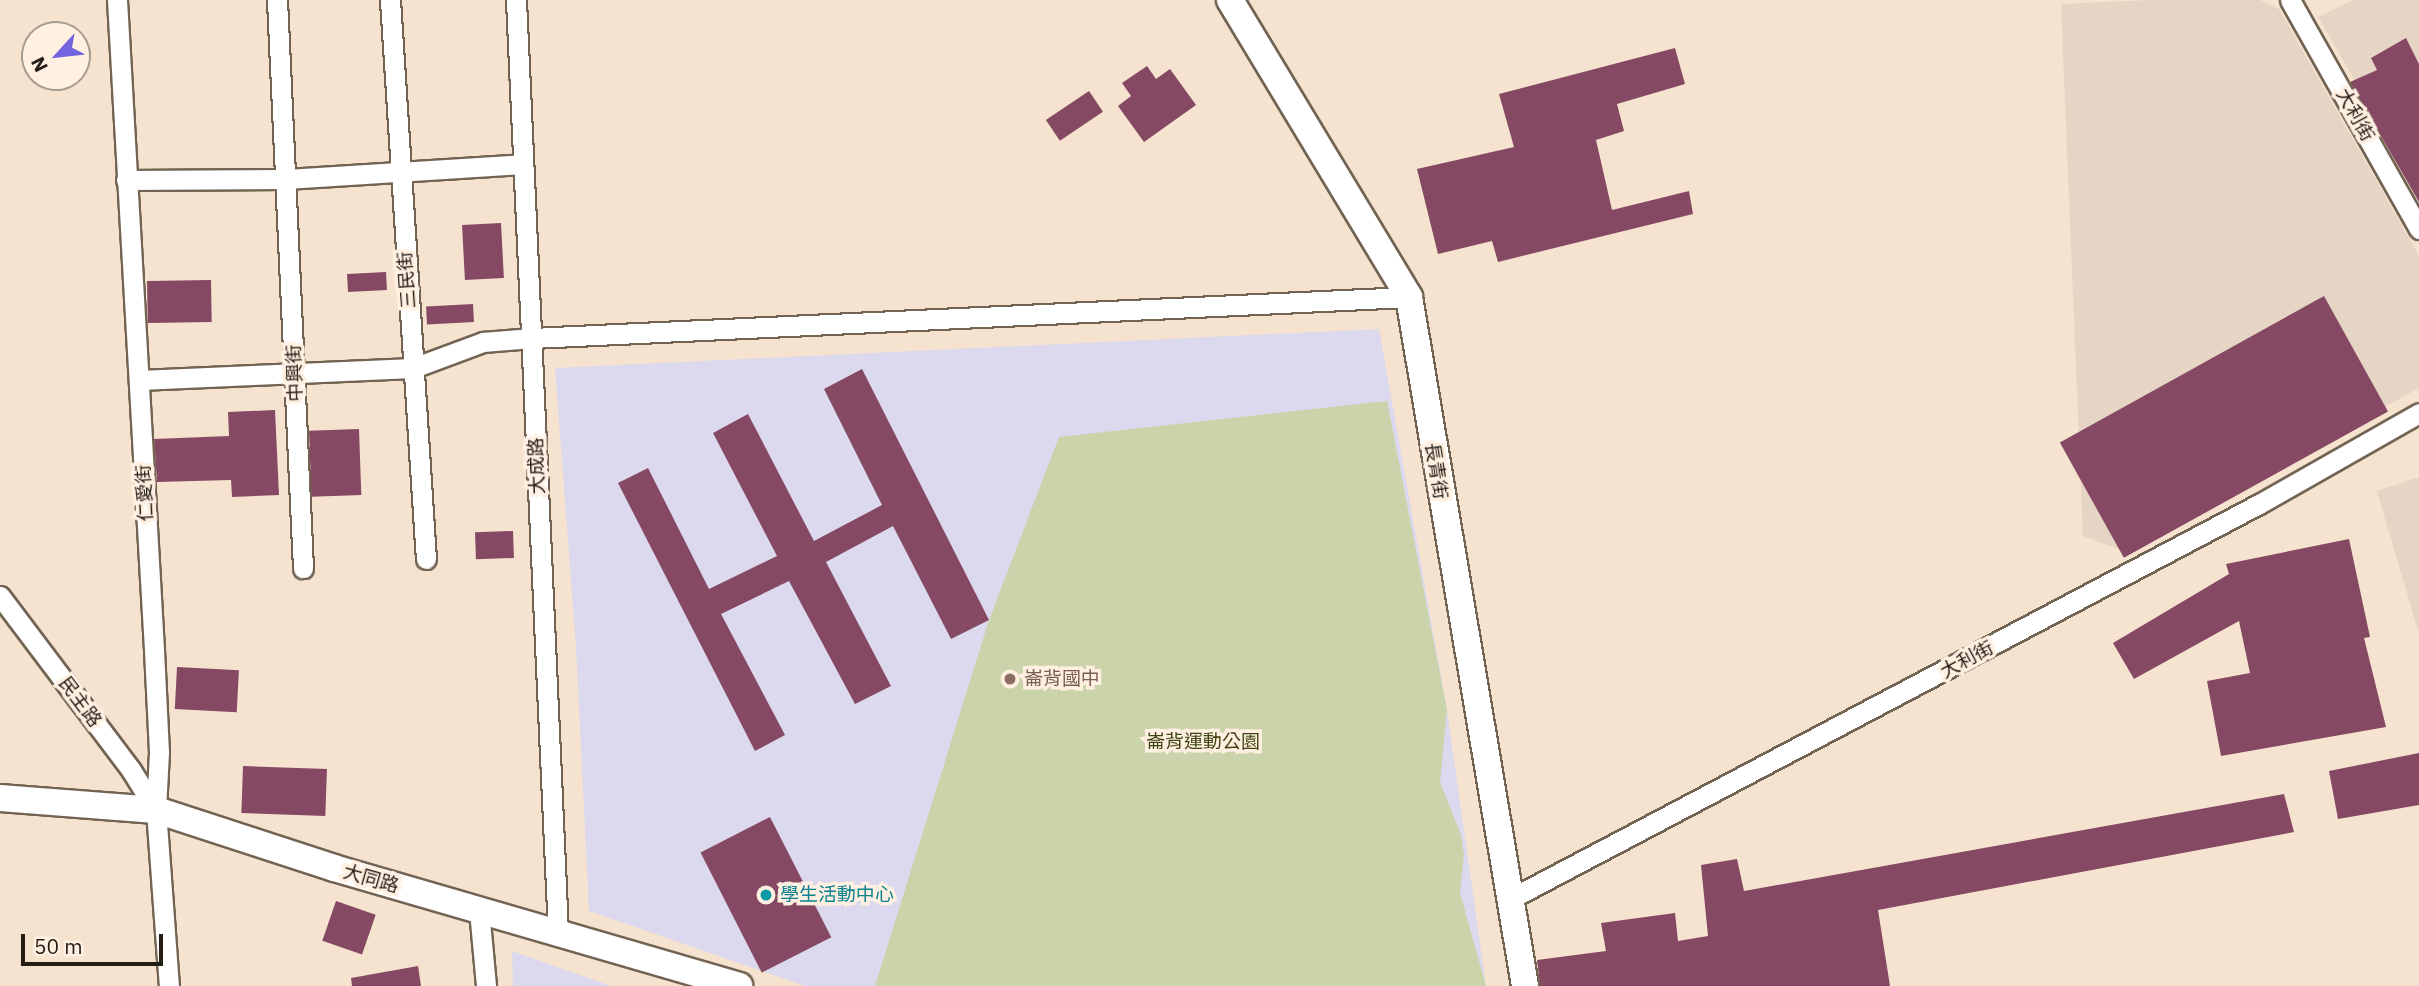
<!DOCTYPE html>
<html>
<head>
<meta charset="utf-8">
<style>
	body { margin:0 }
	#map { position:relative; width:2419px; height:986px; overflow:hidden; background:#f5e2cf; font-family:"IBM Plex Sans","Noto Sans TC",sans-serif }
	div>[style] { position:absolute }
	.industrial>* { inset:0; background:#e6d4c4 }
	.education>* { inset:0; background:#dcd8ee }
	.green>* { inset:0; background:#cbd3aa }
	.building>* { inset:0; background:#854963; transform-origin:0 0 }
	.roads { filter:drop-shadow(2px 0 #736353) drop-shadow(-2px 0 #736353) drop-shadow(0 2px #736353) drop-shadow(0 -2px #736353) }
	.street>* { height:19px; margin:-9.5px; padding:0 9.5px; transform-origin:9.5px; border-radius:9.5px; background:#fff }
	.secondary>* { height:26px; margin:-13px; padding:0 13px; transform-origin:13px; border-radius:13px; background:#fff }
	.dots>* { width:19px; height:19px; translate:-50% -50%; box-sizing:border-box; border:4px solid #fff0e1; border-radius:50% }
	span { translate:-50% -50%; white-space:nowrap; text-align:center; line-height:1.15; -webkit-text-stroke:7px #fff0e1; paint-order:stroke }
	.street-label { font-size:19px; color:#241d16 }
	.education-label { font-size:19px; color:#785e54 }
	.left { translate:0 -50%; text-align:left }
	.park-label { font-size:19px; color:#3d4413 }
	.culture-label { font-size:19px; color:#0d838f }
	.north { position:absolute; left:21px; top:21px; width:70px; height:70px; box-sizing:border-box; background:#fff0e1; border:2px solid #a79c90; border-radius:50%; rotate:243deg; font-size:19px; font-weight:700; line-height:28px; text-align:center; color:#241d16 }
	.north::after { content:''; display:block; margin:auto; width:24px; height:32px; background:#7463de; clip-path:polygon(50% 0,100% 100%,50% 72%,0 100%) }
	.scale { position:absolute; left:21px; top:934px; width:142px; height:32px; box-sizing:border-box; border:4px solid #241d16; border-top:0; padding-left:9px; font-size:21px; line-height:24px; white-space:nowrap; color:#241d16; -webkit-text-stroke:5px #fff0e1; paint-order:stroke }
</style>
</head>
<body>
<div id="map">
	<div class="industrial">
		<div style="clip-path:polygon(2151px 0,2260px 0,2279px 9px,2419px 256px,2419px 388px,2124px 551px,2083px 536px,2061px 4px)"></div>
		<div style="clip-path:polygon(2353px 0,2419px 0,2419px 191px,2318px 17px)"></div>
		<div style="clip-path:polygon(2419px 477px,2419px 634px,2377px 491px)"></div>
	</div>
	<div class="education">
		<div style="clip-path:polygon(1379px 329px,1447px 710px,1486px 986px,805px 986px,589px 911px,576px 647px,555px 368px)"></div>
		<div style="clip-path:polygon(512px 951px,611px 986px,513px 986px)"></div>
	</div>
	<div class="green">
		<div style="clip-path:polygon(1387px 401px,1447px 710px,1440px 782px,1461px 835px,1464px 855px,1460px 893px,1486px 986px,875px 986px,989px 620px,1059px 437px)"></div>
	</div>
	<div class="building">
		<div style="clip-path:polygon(2406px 38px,2419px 64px,2419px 202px,2350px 82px,2377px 70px,2371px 58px)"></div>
		<div style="clip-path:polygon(1675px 48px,1685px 84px,1617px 104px,1624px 131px,1596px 140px,1612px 210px,1689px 191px,1693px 214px,1498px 262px,1492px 241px,1438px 254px,1417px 169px,1514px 147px,1499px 94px)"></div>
		<div style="clip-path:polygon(1147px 66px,1156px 79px,1170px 69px,1196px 105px,1144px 142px,1118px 106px,1131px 96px,1122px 83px)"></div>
		<div style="left:1089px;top:91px;width:25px;height:52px;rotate:56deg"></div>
		<div style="left:501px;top:223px;width:55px;height:39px;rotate:87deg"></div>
		<div style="left:386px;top:272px;width:18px;height:39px;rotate:87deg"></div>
		<div style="left:211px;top:280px;width:42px;height:64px;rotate:89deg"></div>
		<div style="left:2324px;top:296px;width:132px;height:302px;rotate:61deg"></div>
		<div style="left:473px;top:304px;width:18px;height:47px;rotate:87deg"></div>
		<div style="clip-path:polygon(862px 369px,989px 620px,951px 639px,893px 526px,826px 562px,891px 686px,855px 704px,789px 581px,721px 614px,785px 735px,755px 751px,618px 483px,648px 468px,709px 589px,777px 556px,713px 433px,748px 414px,814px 541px,882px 505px,824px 389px)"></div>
		<div style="clip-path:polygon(275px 410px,279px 495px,232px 497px,231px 480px,157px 482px,154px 439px,229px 436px,228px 412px)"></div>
		<div style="left:359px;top:429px;width:66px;height:50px;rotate:88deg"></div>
		<div style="left:513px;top:531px;width:27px;height:38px;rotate:88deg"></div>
		<div style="clip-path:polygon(2349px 539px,2370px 637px,2364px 638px,2386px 727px,2221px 756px,2207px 681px,2250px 673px,2239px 621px,2134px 679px,2113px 643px,2229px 574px,2226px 564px)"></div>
		<div style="left:177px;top:667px;width:62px;height:42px;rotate:3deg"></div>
		<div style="clip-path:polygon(2419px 753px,2419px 805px,2338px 819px,2329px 771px)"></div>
		<div style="left:243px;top:766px;width:84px;height:47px;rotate:2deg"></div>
		<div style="clip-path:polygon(2284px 794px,2294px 832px,1878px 910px,1890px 986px,1540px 986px,1537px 960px,1606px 951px,1601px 923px,1675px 913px,1678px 941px,1708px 936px,1701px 865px,1737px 859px,1744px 891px)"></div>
		<div style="left:770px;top:817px;width:135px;height:78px;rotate:63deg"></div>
		<div style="left:336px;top:901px;width:42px;height:42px;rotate:19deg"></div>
		<div style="clip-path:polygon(418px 966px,421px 986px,352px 986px,351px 978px)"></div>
	</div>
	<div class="roads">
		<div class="street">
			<div style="left:117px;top:0;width:651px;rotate:86.74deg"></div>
			<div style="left:154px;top:650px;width:102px;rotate:87.2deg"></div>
			<div style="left:159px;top:752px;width:58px;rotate:93deg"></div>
			<div style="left:156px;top:810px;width:176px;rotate:85.8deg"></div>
			<div style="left:277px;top:0;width:569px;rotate:87.38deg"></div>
			<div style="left:390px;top:0;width:560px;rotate:86.32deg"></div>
			<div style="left:516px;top:0;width:933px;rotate:87.42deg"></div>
			<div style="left:2290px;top:0;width:263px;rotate:60.6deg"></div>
			<div style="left:126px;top:180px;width:160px;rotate:-0.4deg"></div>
			<div style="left:286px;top:179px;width:237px;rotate:-3.6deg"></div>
			<div style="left:139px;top:380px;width:274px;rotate:-2.5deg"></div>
			<div style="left:413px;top:368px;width:75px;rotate:-20.4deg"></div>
			<div style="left:483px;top:342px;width:49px;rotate:-4.7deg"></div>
			<div style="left:532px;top:338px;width:878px;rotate:-2.68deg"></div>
			<div style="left:0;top:596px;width:218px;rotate:53deg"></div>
			<div style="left:131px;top:770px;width:47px;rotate:58deg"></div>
			<div style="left:1510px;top:899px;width:847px;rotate:-27.81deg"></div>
			<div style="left:2259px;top:504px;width:184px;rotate:-29.6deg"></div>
			<div style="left:479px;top:910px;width:76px;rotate:84.7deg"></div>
		</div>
		<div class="secondary">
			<div style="left:1230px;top:0;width:347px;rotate:58.9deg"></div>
			<div style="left:1409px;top:297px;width:699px;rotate:80.44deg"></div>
			<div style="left:0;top:798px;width:156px;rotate:4.4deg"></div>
			<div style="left:156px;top:810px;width:187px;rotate:18deg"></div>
			<div style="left:334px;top:868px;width:422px;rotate:16.2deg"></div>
		</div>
	</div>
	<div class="dots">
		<div style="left:1010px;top:679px;background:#8d6e63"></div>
		<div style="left:766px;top:895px;background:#0f9aa8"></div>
	</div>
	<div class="street-label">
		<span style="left:2355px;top:115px;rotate:61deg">大利街</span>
		<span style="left:407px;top:280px;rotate:-94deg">三民街</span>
		<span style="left:295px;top:373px;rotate:-92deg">中興街</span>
		<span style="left:537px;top:466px;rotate:-92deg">大成路</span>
		<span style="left:1436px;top:471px;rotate:81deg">長青街</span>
		<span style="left:145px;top:493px;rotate:-93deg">仁愛街</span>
		<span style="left:1967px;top:660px;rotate:-28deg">大利街</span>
		<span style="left:80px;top:702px;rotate:53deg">民主路</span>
		<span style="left:371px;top:879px;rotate:16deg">大同路</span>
	</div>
	<div class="education-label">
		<span class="left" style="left:1024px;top:679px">崙背國中</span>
	</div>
	<div class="park-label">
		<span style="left:1203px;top:742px">崙背運動公園</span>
	</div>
	<div class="culture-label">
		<span class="left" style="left:780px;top:895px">學生活動中心</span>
	</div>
	<div class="north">N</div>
	<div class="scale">50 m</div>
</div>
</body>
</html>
